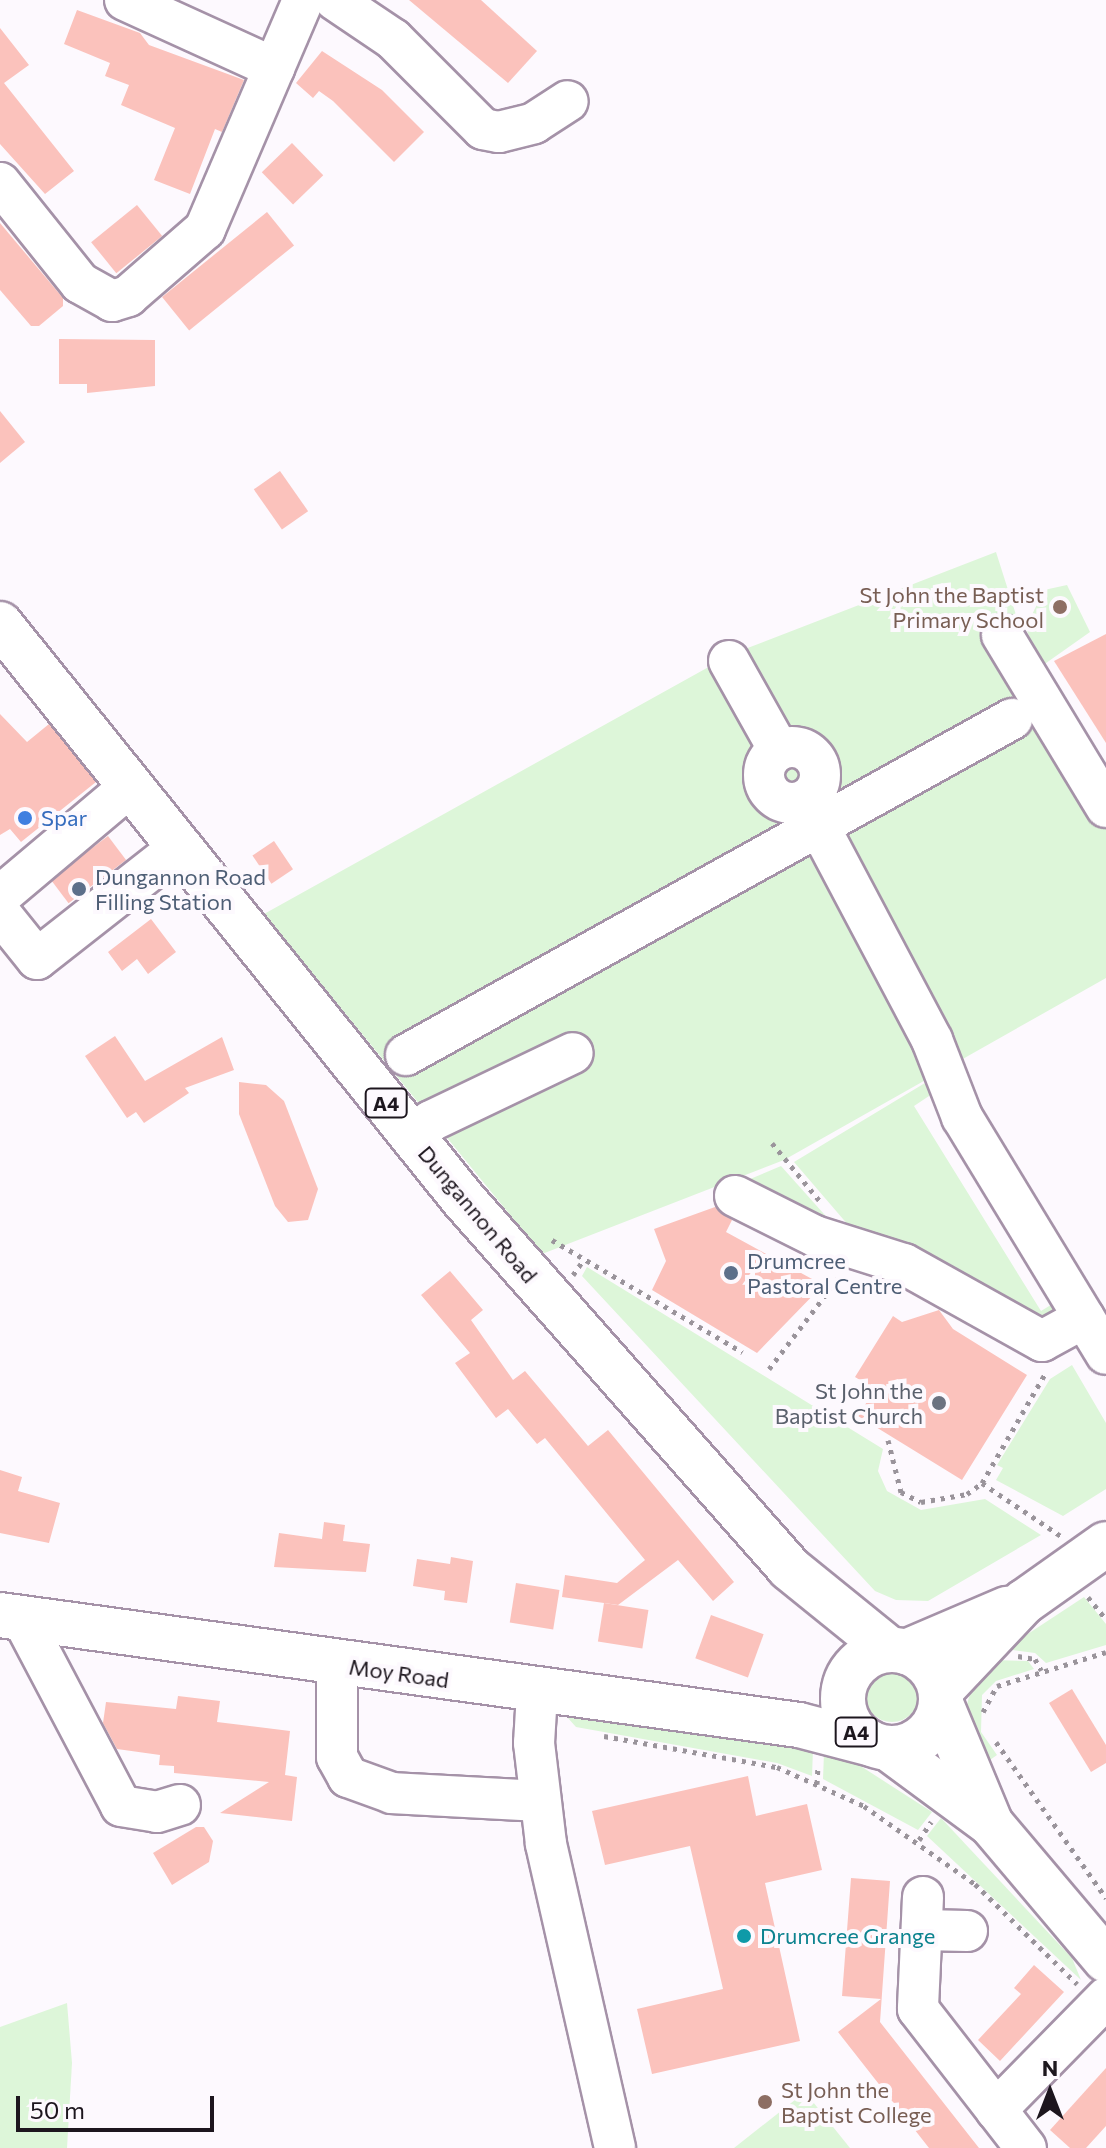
<!DOCTYPE html>
<html>
<head>
<meta charset="utf-8">
<style>
	body { margin:0 }
	#map { position:relative; width:1106px; height:2148px; overflow:hidden; background:#fdf9fe; font-family:Commissioner,sans-serif }
	div>[style] { position:absolute }
	.green>* { inset:0; background:#ddf6d9 }
	.round { border-radius:50% }
	.building>* { inset:0; background:#fbc2bc; transform-origin:0 0 }
	.path>* { height:5px; margin-top:-2.5px; transform-origin:0; background:repeating-linear-gradient(90deg,#9a949b 0 4px,transparent 0 10px) }
	.roads { filter:drop-shadow(2px 0 #a592a8) drop-shadow(-2px 0 #a592a8) drop-shadow(0 2px #a592a8) drop-shadow(0 -2px #a592a8) }
	.minor>* { height:40px; margin:-20px; padding:0 20px; transform-origin:20px; border-radius:20px; background:#fff }
	.minor>.ring { margin:-20px; padding:0; box-sizing:content-box; background:none; border:40px solid #fff; border-radius:50% }
	.major>* { height:44px; margin:-22px; padding:0 22px; transform-origin:22px; border-radius:22px; background:#fff }
	.major>.ring { margin:-22px; padding:0; box-sizing:content-box; background:none; border:44px solid #fff; border-radius:50% }
	.dots>* { width:22px; height:22px; translate:-50% -50%; box-sizing:border-box; border:4px solid #fdf9fe; border-radius:50% }
	span { translate:-50% -50%; white-space:nowrap; text-align:center; line-height:1.15; -webkit-text-stroke:8px #fdf9fe; paint-order:stroke }
	.shield-label span { padding:2px 6px; background:#fdf9fe; border:2px solid; border-radius:6px; -webkit-text-stroke-width:0 }
	.shield-label { font-size:20px; color:#1d161e; font-weight:700 }
	.education-label { font-size:22px; color:#785e54 }
	.right { translate:-100% -50%; text-align:right }
	.left { translate:0 -50%; text-align:left }
	.shop-label { font-size:22px; color:#366cbe }
	.service-label { font-size:22px; color:#4e5e75 }
	.street-label { font-size:22px; color:#1d161e }
	.worship-label { font-size:22px; color:#5b616d }
	.culture-label { font-size:22px; color:#0d838f }
	.north { position:absolute; left:1010px; top:2052px; width:80px; height:80px; -webkit-text-stroke:6px #fdf9fe; paint-order:stroke; rotate:0deg; font-size:22px; font-weight:700; line-height:32px; text-align:center; color:#1d161e }
	.north::after { content:''; display:block; margin:auto; width:28px; height:36px; background:#1d161e; clip-path:polygon(50% 0,100% 100%,50% 72%,0 100%) }
	.scale { position:absolute; left:16px; top:2096px; width:198px; height:36px; box-sizing:border-box; border:4px solid #1d161e; border-top:0; padding-left:10px; font-size:24px; line-height:28px; white-space:nowrap; color:#1d161e; -webkit-text-stroke:6px #fdf9fe; paint-order:stroke }
</style>
</head>
<body>
<div id="map">
	<div class="green">
		<div style="clip-path:polygon(996px 552px,1031px 662px,1106px 787px,1106px 978px,784px 1160px,542px 1254px,264px 914px,732px 654px)"></div>
		<div style="clip-path:polygon(1067px 585px,1090px 632px,1039px 668px,1026px 627px,1044px 590px)"></div>
		<div style="clip-path:polygon(925px 1083px,932px 1094px,914px 1106px,1041px 1311px,1059px 1300px,1063px 1309px,1047px 1323px,849px 1226px,794px 1162px)"></div>
		<div style="clip-path:polygon(781px 1166px,832px 1223px,743px 1182px)"></div>
		<div style="clip-path:polygon(587px 1267px,883px 1449px,878px 1471px,887px 1491px,921px 1510px,985px 1499px,1041px 1535px,928px 1601px,896px 1600px,875px 1591px,582px 1276px)"></div>
		<div style="clip-path:polygon(1072px 1365px,1106px 1423px,1106px 1489px,1063px 1516px,996px 1480px,1003px 1468px,997px 1465px,1050px 1379px)"></div>
		<div style="clip-path:polygon(1084px 1597px,1106px 1624px,1106px 1645px,1046px 1663px,1035px 1653px,1005px 1649px)"></div>
		<div style="clip-path:polygon(993px 1660px,1028px 1661px,1034px 1669px,996px 1681px,982px 1695px,981px 1732px,997px 1755px,980px 1767px,965px 1712px,972px 1686px)"></div>
		<div class="round" style="left:865px;top:1668px;width:54px;height:54px"></div>
		<div style="clip-path:polygon(579px 1715px,794px 1744px,813px 1749px,812px 1776px,777px 1763px,576px 1727px,567px 1717px)"></div>
		<div style="clip-path:polygon(824px 1753px,859px 1765px,932px 1812px,918px 1830px,823px 1779px)"></div>
		<div style="clip-path:polygon(941px 1818px,1072px 1958px,1081px 1980px,927px 1836px)"></div>
		<div style="clip-path:polygon(67px 2003px,72px 2063px,67px 2148px,0 2148px,0 2027px)"></div>
		<div style="clip-path:polygon(805px 2092px,850px 2148px,734px 2148px)"></div>
	</div>
	<div class="building">
		<div style="clip-path:polygon(409px 0,481px 0,537px 51px,508px 83px)"></div>
		<div style="clip-path:polygon(77px 10px,140px 33px,149px 45px,244px 80px,222px 132px,215px 129px,190px 194px,154px 180px,175px 128px,121px 105px,129px 85px,105px 76px,110px 63px,64px 44px)"></div>
		<div style="clip-path:polygon(0 28px,29px 65px,4px 83px,74px 171px,45px 194px,0 144px)"></div>
		<div style="clip-path:polygon(322px 51px,382px 90px,424px 132px,394px 162px,333px 101px,319px 91px,313px 98px,296px 83px)"></div>
		<div style="left:292px;top:143px;width:45px;height:42px;rotate:46deg"></div>
		<div style="left:137px;top:205px;width:40px;height:59px;rotate:51deg"></div>
		<div style="left:267px;top:212px;width:43px;height:135px;rotate:51deg"></div>
		<div style="clip-path:polygon(0 223px,63px 298px,63px 306px,39px 326px,31px 326px,0 290px)"></div>
		<div style="clip-path:polygon(59px 339px,155px 340px,155px 386px,87px 393px,87px 384px,59px 384px)"></div>
		<div style="clip-path:polygon(0 411px,25px 442px,0 463px)"></div>
		<div style="left:280px;top:471px;width:49px;height:32px;rotate:55deg"></div>
		<div style="clip-path:polygon(1106px 634px,1106px 743px,1054px 661px)"></div>
		<div style="clip-path:polygon(0 714px,27px 742px,49px 724px,96px 782px,21px 842px,10px 829px,0 835px)"></div>
		<div style="left:108px;top:836px;width:30px;height:72px;rotate:53deg"></div>
		<div style="left:274px;top:841px;width:34px;height:26px;rotate:56deg"></div>
		<div style="clip-path:polygon(151px 919px,176px 952px,148px 974px,137px 959px,122px 971px,108px 952px)"></div>
		<div style="clip-path:polygon(115px 1036px,145px 1081px,222px 1037px,234px 1070px,185px 1088px,189px 1093px,144px 1123px,136px 1112px,127px 1118px,85px 1056px)"></div>
		<div style="clip-path:polygon(239px 1082px,266px 1085px,284px 1101px,318px 1189px,308px 1220px,288px 1222px,275px 1206px,239px 1114px)"></div>
		<div style="clip-path:polygon(715px 1207px,732px 1220px,726px 1232px,823px 1285px,757px 1353px,652px 1290px,666px 1261px,654px 1229px)"></div>
		<div style="clip-path:polygon(450px 1271px,483px 1310px,471px 1320px,513px 1380px,525px 1371px,588px 1446px,608px 1430px,734px 1582px,713px 1601px,678px 1560px,618px 1605px,562px 1597px,565px 1575px,617px 1583px,645px 1560px,545px 1438px,537px 1444px,508px 1409px,496px 1418px,455px 1363px,470px 1353px,421px 1295px)"></div>
		<div style="clip-path:polygon(939px 1310px,953px 1329px,1027px 1375px,962px 1480px,858px 1416px,875px 1389px,855px 1377px,893px 1316px,902px 1322px)"></div>
		<div style="clip-path:polygon(0 1470px,22px 1477px,18px 1491px,60px 1503px,49px 1543px,0 1533px)"></div>
		<div style="clip-path:polygon(324px 1522px,345px 1525px,343px 1541px,370px 1544px,366px 1572px,274px 1567px,279px 1533px,322px 1539px)"></div>
		<div style="clip-path:polygon(451px 1557px,473px 1561px,467px 1603px,444px 1600px,445px 1591px,413px 1586px,417px 1559px,450px 1564px)"></div>
		<div style="left:516px;top:1583px;width:44px;height:40px;rotate:9deg"></div>
		<div style="left:604px;top:1603px;width:45px;height:39px;rotate:9deg"></div>
		<div style="left:711px;top:1615px;width:56px;height:46px;rotate:20deg"></div>
		<div style="clip-path:polygon(1072px 1689px,1106px 1745px,1106px 1763px,1091px 1772px,1049px 1703px)"></div>
		<div style="clip-path:polygon(178px 1696px,220px 1701px,217px 1722px,290px 1731px,285px 1775px,297px 1777px,292px 1821px,220px 1813px,269px 1782px,174px 1773px,174px 1766px,159px 1765px,160px 1755px,117px 1749px,103px 1723px,106px 1702px,176px 1709px)"></div>
		<div style="clip-path:polygon(748px 1776px,756px 1816px,807px 1804px,822px 1870px,765px 1883px,800px 2041px,652px 2074px,637px 2009px,723px 1989px,690px 1846px,605px 1865px,592px 1811px)"></div>
		<div style="clip-path:polygon(196px 1827px,204px 1827px,213px 1841px,209px 1862px,172px 1885px,153px 1853px)"></div>
		<div style="clip-path:polygon(851px 1878px,890px 1881px,880px 2022px,979px 2148px,929px 2148px,838px 2032px,881px 1999px,842px 1996px)"></div>
		<div style="clip-path:polygon(1034px 1965px,1064px 1992px,1000px 2061px,978px 2040px,1021px 1994px,1014px 1988px)"></div>
		<div style="clip-path:polygon(1106px 2068px,1106px 2126px,1086px 2148px,1070px 2148px,1050px 2130px)"></div>
	</div>
	<div class="path">
		<div style="left:772px;top:1143px;width:74px;rotate:50.5deg"></div>
		<div style="left:552px;top:1240px;width:221px;rotate:30.5deg"></div>
		<div style="left:573px;top:1275px;width:19px;rotate:-55deg"></div>
		<div style="left:769px;top:1369px;width:116px;rotate:-52.7deg"></div>
		<div style="left:888px;top:1440px;width:54px;rotate:76deg"></div>
		<div style="left:901px;top:1492px;width:22px;rotate:27deg"></div>
		<div style="left:921px;top:1502px;width:47px;rotate:-9.9deg"></div>
		<div style="left:967px;top:1494px;width:19px;rotate:-36deg"></div>
		<div style="left:982px;top:1483px;width:128px;rotate:-60deg"></div>
		<div style="left:982px;top:1483px;width:95px;rotate:33.9deg"></div>
		<div style="left:1088px;top:1597px;width:28px;rotate:51deg"></div>
		<div style="left:1018px;top:1656px;width:17px;rotate:10deg"></div>
		<div style="left:1035px;top:1659px;width:13px;rotate:61deg"></div>
		<div style="left:983px;top:1712px;width:30px;rotate:-62deg"></div>
		<div style="left:997px;top:1686px;width:114px;rotate:-17.3deg"></div>
		<div style="left:604px;top:1736px;width:176px;rotate:10.2deg"></div>
		<div style="left:777px;top:1767px;width:95px;rotate:24.1deg"></div>
		<div style="left:864px;top:1806px;width:136px;rotate:35.1deg"></div>
		<div style="left:975px;top:1884px;width:143px;rotate:44.4deg"></div>
		<div style="left:996px;top:1742px;width:191px;rotate:54.8deg"></div>
		<div style="left:817px;top:1784px;width:19px;rotate:-87deg"></div>
		<div style="left:919px;top:1840px;width:22px;rotate:-56deg"></div>
	</div>
	<div class="roads">
		<div class="minor">
			<div style="left:125px;top:0;width:164px;rotate:24.5deg"></div>
			<div style="left:335px;top:0;width:70px;rotate:33.9deg"></div>
			<div style="left:393px;top:39px;width:127px;rotate:45deg"></div>
			<div style="left:483px;top:129px;width:16px;rotate:11deg"></div>
			<div style="left:499px;top:132px;width:36px;rotate:-14deg"></div>
			<div style="left:534px;top:123px;width:40px;rotate:-32.9deg"></div>
			<div style="left:0;top:183px;width:128px;rotate:51.3deg"></div>
			<div style="left:80px;top:283px;width:37px;rotate:29deg"></div>
			<div style="left:112px;top:301px;width:17px;rotate:-17deg"></div>
			<div style="left:128px;top:296px;width:102px;rotate:-41deg"></div>
			<div style="left:205px;top:229px;width:249px;rotate:-66.8deg"></div>
			<div style="left:1002px;top:635px;width:201px;rotate:58.8deg"></div>
			<div style="left:729px;top:661px;width:102px;rotate:60.7deg"></div>
			<div class="ring" style="left:764px;top:747px;width:16px;height:16px"></div>
			<div style="left:805px;top:800px;width:272px;rotate:62.1deg"></div>
			<div style="left:932px;top:1040px;width:83px;rotate:68.7deg"></div>
			<div style="left:962px;top:1117px;width:277px;rotate:58.7deg"></div>
			<div style="left:0;top:896px;width:172px;rotate:-40.1deg"></div>
			<div style="left:0;top:913px;width:59px;rotate:51.2deg"></div>
			<div style="left:37px;top:959px;width:183px;rotate:-38.1deg"></div>
			<div style="left:406px;top:1055px;width:693px;rotate:-29.01deg"></div>
			<div style="left:415px;top:1138px;width:23px;rotate:-47deg"></div>
			<div style="left:431px;top:1121px;width:157px;rotate:-25.6deg"></div>
			<div style="left:735px;top:1196px;width:89px;rotate:26.6deg"></div>
			<div style="left:815px;top:1236px;width:93px;rotate:17.5deg"></div>
			<div style="left:904px;top:1264px;width:158px;rotate:29.2deg"></div>
			<div style="left:1042px;top:1341px;width:48px;rotate:-28.7deg"></div>
			<div style="left:22px;top:1618px;width:212px;rotate:62.2deg"></div>
			<div style="left:121px;top:1806px;width:36px;rotate:9deg"></div>
			<div style="left:157px;top:1812px;width:24px;rotate:-17deg"></div>
			<div style="left:337px;top:1665px;width:92px;rotate:90deg"></div>
			<div style="left:337px;top:1757px;width:23px;rotate:61deg"></div>
			<div style="left:348px;top:1777px;width:47px;rotate:20deg"></div>
			<div style="left:392px;top:1793px;width:147px;rotate:3.1deg"></div>
			<div style="left:537px;top:1693px;width:50px;rotate:93.4deg"></div>
			<div style="left:534px;top:1743px;width:102px;rotate:83.2deg"></div>
			<div style="left:546px;top:1844px;width:312px;rotate:77.2deg"></div>
			<div style="left:923px;top:1897px;width:112px;rotate:92.6deg"></div>
			<div style="left:918px;top:2009px;width:176px;rotate:52.2deg"></div>
			<div style="left:923px;top:1930px;width:44px;rotate:1.3deg"></div>
			<div style="left:996px;top:2110px;width:157px;rotate:-45.5deg"></div>
		</div>
		<div class="major">
			<div style="left:0;top:624px;width:738px;rotate:51.16deg"></div>
			<div style="left:463px;top:1199px;width:492px;rotate:48.5deg"></div>
			<div style="left:789px;top:1568px;width:129px;rotate:39deg"></div>
			<div style="left:0;top:1615px;width:807px;rotate:7.84deg"></div>
			<div style="left:799px;top:1725px;width:75px;rotate:14.6deg"></div>
			<div class="ring" style="left:843px;top:1650px;width:54px;height:54px"></div>
			<div style="left:906px;top:1652px;width:110px;rotate:-23.1deg"></div>
			<div style="left:941px;top:1690px;width:121px;rotate:-46.7deg"></div>
			<div style="left:1024px;top:1602px;width:100px;rotate:-35.3deg"></div>
			<div style="left:941px;top:1704px;width:130px;rotate:67.4deg"></div>
			<div style="left:888px;top:1748px;width:128px;rotate:36.4deg"></div>
			<div style="left:991px;top:1824px;width:178px;rotate:49.8deg"></div>
		</div>
	</div>
	<div class="dots">
		<div style="left:1060px;top:607px;background:#8d6e63"></div>
		<div style="left:25px;top:818px;background:#3f7fe0"></div>
		<div style="left:79px;top:889px;background:#5c6f8a"></div>
		<div style="left:731px;top:1273px;background:#5c6f8a"></div>
		<div style="left:939px;top:1403px;background:#6b7280"></div>
		<div style="left:744px;top:1936px;background:#0f9aa8"></div>
		<div style="left:765px;top:2102px;background:#8d6e63"></div>
	</div>
	<div class="shield-label">
		<span style="left:386px;top:1103px">A4</span>
		<span style="left:856px;top:1732px">A4</span>
	</div>
	<div class="education-label">
		<span class="right" style="left:1044px;top:607px">St John the Baptist<br>Primary School</span>
		<span class="left" style="left:781px;top:2102px">St John the<br>Baptist College</span>
	</div>
	<div class="shop-label">
		<span class="left" style="left:41px;top:818px">Spar</span>
	</div>
	<div class="service-label">
		<span class="left" style="left:95px;top:889px">Dungannon Road<br>Filling Station</span>
		<span class="left" style="left:747px;top:1273px">Drumcree<br>Pastoral Centre</span>
	</div>
	<div class="street-label">
		<span style="left:478px;top:1214px;rotate:50deg">Dungannon Road</span>
		<span style="left:399px;top:1673px;rotate:8deg">Moy Road</span>
	</div>
	<div class="worship-label">
		<span class="right" style="left:923px;top:1403px">St John the<br>Baptist Church</span>
	</div>
	<div class="culture-label">
		<span class="left" style="left:760px;top:1936px">Drumcree Grange</span>
	</div>
	<div class="north">N</div>
	<div class="scale">50 m</div>
</div>
</body>
</html>
